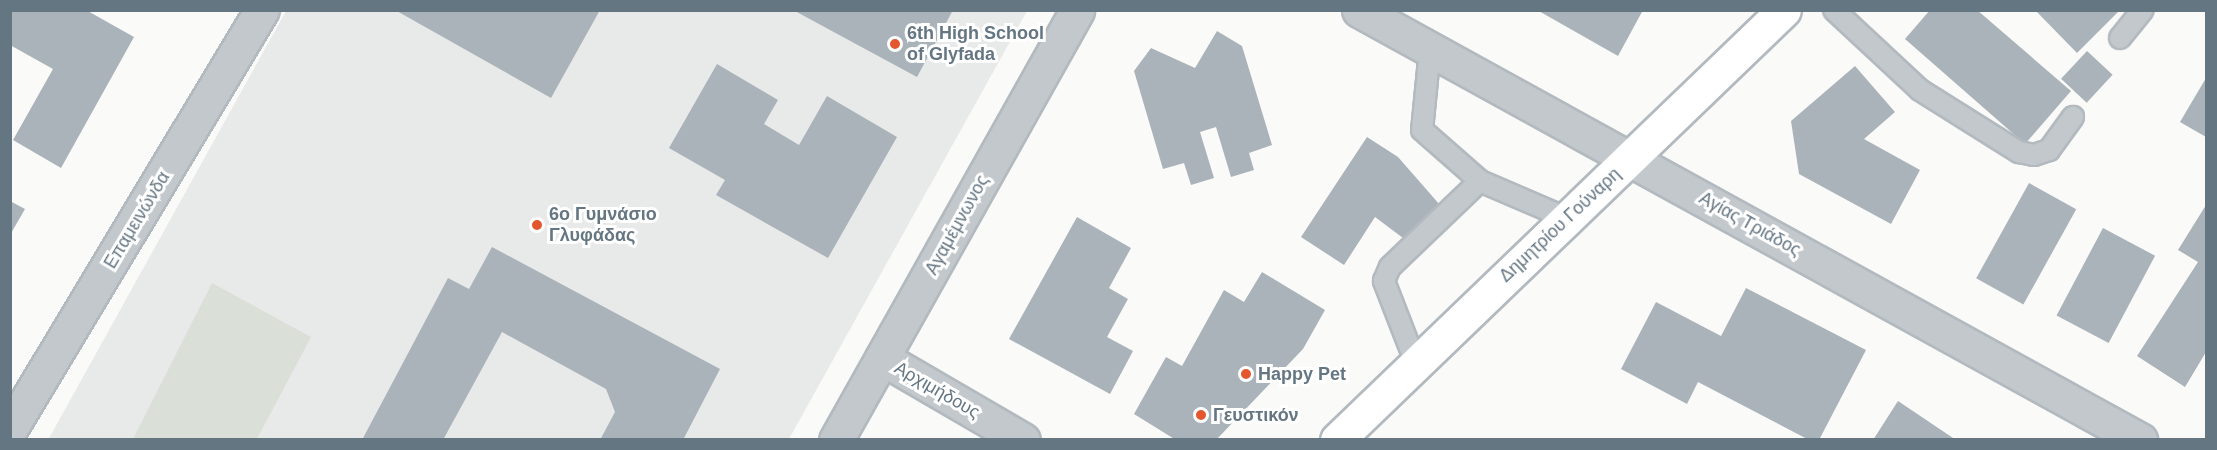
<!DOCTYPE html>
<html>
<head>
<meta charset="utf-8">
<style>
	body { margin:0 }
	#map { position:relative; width:2217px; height:450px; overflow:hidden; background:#fafaf8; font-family:Helvetica,sans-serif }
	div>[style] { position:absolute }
	.built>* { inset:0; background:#e8e9e9 }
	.green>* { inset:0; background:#dadfd7 }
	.building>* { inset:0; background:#aab3b9; transform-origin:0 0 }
	.roads { filter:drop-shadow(2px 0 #b3babf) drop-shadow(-2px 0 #b3babf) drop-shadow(0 2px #b3babf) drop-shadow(0 -2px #b3babf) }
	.lane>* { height:20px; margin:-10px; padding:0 10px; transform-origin:10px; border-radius:10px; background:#c3c8cc }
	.street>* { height:33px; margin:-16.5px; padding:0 16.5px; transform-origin:16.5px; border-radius:16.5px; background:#c3c8cc }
	.secondary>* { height:33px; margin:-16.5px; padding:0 16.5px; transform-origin:16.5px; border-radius:16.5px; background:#fff }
	.dots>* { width:16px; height:16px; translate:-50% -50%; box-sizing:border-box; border:3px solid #fff; border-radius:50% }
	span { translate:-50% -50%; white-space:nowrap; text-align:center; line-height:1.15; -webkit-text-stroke:6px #fff; paint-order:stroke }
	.poi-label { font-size:18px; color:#657683; font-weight:700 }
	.left { translate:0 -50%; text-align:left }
	.street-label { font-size:18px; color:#657683 }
	.frame { position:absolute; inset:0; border:12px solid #657683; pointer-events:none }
</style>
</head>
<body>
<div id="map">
	<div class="built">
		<div style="clip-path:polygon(286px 11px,1027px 11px,789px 439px,48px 440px)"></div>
	</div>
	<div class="green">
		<div style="clip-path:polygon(212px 283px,311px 337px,257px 439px,133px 439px)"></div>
	</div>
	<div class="building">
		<div style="clip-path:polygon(10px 10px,86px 10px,134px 37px,61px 168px,13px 140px,53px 69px,10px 45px)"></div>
		<div style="clip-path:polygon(395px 10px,600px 10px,551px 98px)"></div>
		<div style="clip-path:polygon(793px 10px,953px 10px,917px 77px)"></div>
		<div style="clip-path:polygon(1537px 10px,1643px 10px,1618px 56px)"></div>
		<div style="clip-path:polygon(1930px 10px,1977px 10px,2071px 91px,2025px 144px,1905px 39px)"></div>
		<div style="clip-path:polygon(2035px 10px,2120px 10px,2077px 53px)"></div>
		<div style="clip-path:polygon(1217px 31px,1242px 46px,1272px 145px,1249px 153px,1254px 170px,1231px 177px,1216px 127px,1200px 132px,1214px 178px,1191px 185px,1184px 163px,1163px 169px,1134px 71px,1151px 48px,1195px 68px)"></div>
		<div style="left:2087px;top:51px;width:35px;height:38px;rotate:43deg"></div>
		<div style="clip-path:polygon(717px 64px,778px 100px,764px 124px,799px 145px,827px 96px,897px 137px,828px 258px,716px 195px,725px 180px,669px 148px)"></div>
		<div style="clip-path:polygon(1855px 66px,1895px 112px,1864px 139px,1920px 170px,1891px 224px,1799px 174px,1791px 121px)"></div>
		<div style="clip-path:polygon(2206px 78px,2206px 137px,2180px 122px)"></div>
		<div style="clip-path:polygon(1367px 137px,1398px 157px,1440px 205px,1403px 238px,1375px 217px,1344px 265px,1301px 237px)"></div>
		<div style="left:2029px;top:183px;width:54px;height:109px;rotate:29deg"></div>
		<div style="clip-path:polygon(10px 201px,25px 209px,10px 235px)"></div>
		<div style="clip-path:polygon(2206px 205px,2206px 352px,2185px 387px,2137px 356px,2198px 262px,2178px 250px)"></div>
		<div style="clip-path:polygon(1077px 217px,1131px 248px,1109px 288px,1128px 299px,1107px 337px,1133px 351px,1110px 394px,1009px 339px)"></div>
		<div style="left:2103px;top:228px;width:59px;height:99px;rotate:28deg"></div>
		<div style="clip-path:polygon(492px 247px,720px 369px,683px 440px,600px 440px,615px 412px,606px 389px,502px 332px,443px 440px,362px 440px,448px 278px,469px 289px)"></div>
		<div style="clip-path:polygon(1262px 272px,1325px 310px,1303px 349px,1216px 440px,1176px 440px,1134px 414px,1166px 357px,1182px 366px,1224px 290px,1244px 302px)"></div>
		<div style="clip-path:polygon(1746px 288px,1866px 350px,1819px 440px,1809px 440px,1698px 382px,1687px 404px,1621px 369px,1656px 302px,1721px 336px)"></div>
		<div style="clip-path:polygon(1898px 401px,1956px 440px,1873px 440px)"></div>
	</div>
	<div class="roads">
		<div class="lane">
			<div style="left:1834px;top:10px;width:117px;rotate:42.9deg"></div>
			<div style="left:1920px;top:90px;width:117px;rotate:32.1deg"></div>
			<div style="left:2019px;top:152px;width:15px;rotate:11deg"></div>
			<div style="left:2034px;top:155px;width:16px;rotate:-18deg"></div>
			<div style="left:2049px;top:150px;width:41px;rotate:-54deg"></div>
			<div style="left:2120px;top:38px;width:36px;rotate:-51deg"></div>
			<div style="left:1430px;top:49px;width:81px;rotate:95.6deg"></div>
			<div style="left:1422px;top:130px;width:77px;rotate:41.3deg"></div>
			<div style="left:1415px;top:361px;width:86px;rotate:-111.2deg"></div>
			<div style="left:1384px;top:281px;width:15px;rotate:-67deg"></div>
			<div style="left:1390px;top:267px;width:124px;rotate:-43.7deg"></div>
			<div style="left:1480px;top:181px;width:94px;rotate:23.3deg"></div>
		</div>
		<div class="street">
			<div style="left:1359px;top:10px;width:892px;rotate:28.84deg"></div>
			<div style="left:882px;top:358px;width:163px;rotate:30.2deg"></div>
			<div style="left:10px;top:429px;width:489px;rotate:-59deg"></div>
			<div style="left:836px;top:440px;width:493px;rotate:-60.7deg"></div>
		</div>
		<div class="secondary">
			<div style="left:1337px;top:440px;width:620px;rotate:-43.89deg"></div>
		</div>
	</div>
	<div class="dots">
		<div style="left:895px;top:44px;background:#e4572e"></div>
		<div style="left:537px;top:225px;background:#e4572e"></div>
		<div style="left:1246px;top:374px;background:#e4572e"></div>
		<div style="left:1201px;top:415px;background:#e4572e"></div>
	</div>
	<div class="poi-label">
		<span class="left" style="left:907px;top:44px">6th High School<br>of Glyfada</span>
		<span class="left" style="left:549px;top:225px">6ο Γυμνάσιο<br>Γλυφάδας</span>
		<span class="left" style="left:1258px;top:374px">Happy Pet</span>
		<span class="left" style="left:1213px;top:415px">Γευστικόν</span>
	</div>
	<div class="street-label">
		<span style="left:137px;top:220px;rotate:-59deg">Επαμεινώνδα</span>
		<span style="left:1750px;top:224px;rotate:29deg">Αγίας Τριάδος</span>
		<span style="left:957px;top:225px;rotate:-61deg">Αγαμέμνωνος</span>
		<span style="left:1560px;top:225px;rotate:-43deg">Δημητρίου Γούναρη</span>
		<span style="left:937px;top:390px;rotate:30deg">Αρχιμήδους</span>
	</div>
	<div class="frame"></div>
</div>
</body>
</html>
